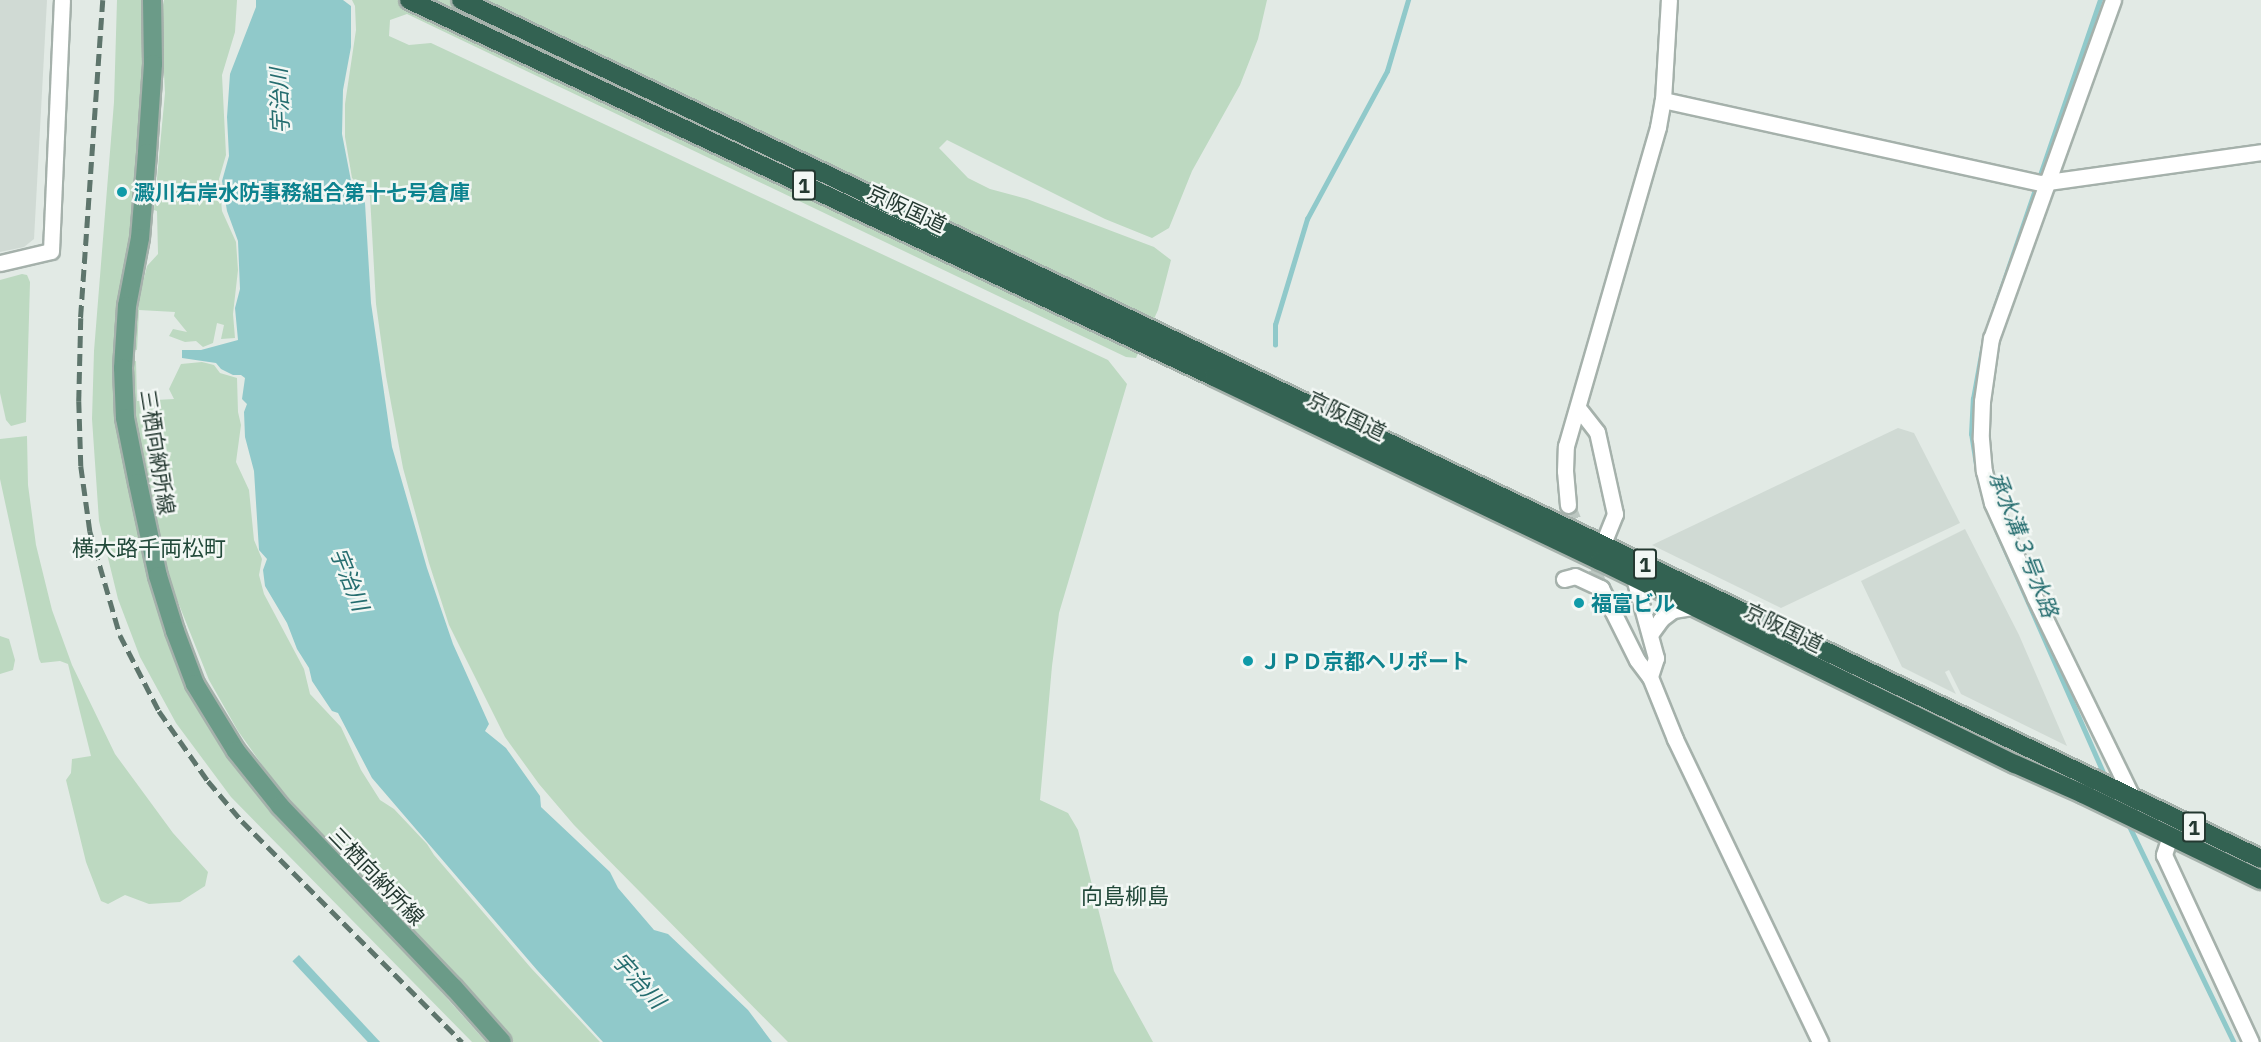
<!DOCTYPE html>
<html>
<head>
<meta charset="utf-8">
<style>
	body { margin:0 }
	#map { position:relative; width:2261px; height:1042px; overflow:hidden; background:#e2eae5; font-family:"IBM Plex Sans","Noto Sans JP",sans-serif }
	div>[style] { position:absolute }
	.built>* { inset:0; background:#d0dad4 }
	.green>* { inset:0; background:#bdd9c1 }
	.water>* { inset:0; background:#90c9ca; transform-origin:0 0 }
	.stream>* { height:4.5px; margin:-2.25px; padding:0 2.25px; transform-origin:2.25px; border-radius:2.25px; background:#90c9ca }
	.minor-tunnel>* { height:15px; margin-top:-7.5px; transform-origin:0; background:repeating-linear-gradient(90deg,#bcc7c1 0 15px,transparent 0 23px) }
	.roads { filter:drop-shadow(2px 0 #a5b1ab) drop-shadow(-2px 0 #a5b1ab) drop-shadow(0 2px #a5b1ab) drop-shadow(0 -2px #a5b1ab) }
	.minor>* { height:15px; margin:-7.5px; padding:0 7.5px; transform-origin:7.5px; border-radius:7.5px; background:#fff }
	.major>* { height:18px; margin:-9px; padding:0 9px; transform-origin:9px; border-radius:9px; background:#6b9b88 }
	.highway>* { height:18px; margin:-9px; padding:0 9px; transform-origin:9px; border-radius:9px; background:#336252 }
	.rail>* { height:4.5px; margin-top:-2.25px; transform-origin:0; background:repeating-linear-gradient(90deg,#5e756c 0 12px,transparent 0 18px) }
	.dots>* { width:16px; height:16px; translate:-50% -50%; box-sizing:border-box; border:3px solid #f2f7f4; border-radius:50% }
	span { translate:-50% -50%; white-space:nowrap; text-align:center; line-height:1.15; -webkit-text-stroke:5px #f2f7f4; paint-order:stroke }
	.shield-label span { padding:2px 4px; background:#f2f7f4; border:2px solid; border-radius:4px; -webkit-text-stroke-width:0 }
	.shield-label { font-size:20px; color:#243931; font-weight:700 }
	.culture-label { font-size:21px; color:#0d838f; font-weight:700 }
	.left { translate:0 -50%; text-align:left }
	.street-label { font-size:21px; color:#243931 }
	.water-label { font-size:22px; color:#256d6f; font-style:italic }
	.neighbourhood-label { font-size:22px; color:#22493a }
</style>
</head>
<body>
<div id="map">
	<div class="built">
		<div style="clip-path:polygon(0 0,47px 0,34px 239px,24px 247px,0 252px)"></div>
		<div style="clip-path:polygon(1898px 428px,1914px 433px,1960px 523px,1781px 608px,1652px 545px)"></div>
		<div style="clip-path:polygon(1965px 529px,2019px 635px,2067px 746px,1961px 694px,1949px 670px,1945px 672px,1956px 694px,1902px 667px,1861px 581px)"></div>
	</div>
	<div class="green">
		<div style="clip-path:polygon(117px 0,145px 0,146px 78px,132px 245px,118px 348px,182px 675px,199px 710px,235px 761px,486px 1042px,472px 1042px,231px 797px,176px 723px,140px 657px,118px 599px,99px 521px,92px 419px,94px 351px,114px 102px)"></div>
		<div style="clip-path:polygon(164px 0,237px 0,235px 32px,222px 75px,226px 155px,219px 179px,222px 211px,236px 242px,238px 270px,233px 314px,235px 338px,221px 339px,224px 325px,217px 323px,213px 343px,203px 347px,196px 341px,185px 342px,169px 336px,173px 329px,187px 332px,174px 316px,175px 312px,139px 310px,137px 350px,129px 349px,134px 297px,139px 298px,147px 266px,158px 254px,157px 211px,154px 210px,165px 93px,161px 15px)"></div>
		<div style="clip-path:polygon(352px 0,1267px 0,1258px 39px,1240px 85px,1192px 171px,1169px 228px,1152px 238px,1105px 219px,947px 140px,939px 148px,968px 178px,990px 189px,1027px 199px,1154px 247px,1171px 260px,1158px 310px,1136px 358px,1126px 357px,407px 14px,390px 20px,389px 36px,409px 45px,431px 43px,1108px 360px,1127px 384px,1059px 613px,1052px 666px,1040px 800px,1068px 813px,1078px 830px,1114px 971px,1153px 1042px,788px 1042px,574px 825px,539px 784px,505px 737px,449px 625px,429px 563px,403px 468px,386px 376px,376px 304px,370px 196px,352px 178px,345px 137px,345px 104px,356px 30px,355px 6px)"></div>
		<div style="clip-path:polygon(22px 274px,27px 275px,30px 282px,26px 422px,11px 426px,6px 420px,0 393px,0 280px)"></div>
		<div style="clip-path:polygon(136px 361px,137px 401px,174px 399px,169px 389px,181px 364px,202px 362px,214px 365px,220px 373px,237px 378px,238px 412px,241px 425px,236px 462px,249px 490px,254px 540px,262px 559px,259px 575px,264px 594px,304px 669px,310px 694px,341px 727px,361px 770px,380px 800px,394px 809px,427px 844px,434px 855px,531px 968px,600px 1042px,513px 1042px,275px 783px,238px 731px,209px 680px,168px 577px,144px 486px,132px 412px,129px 362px)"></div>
		<div style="clip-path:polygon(27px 436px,28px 485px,36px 545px,52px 610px,72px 665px,115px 754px,173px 833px,208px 872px,205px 886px,180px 902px,149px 904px,125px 895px,108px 904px,101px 901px,86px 862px,66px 780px,71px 773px,72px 759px,91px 756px,68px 664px,60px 661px,41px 663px,39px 659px,0 479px,0 439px)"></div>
		<div style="clip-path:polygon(0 636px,9px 639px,15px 660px,13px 670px,0 674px)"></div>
	</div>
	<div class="water">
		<div style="clip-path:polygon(256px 0,343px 0,351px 6px,351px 47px,343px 90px,342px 134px,352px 186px,365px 203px,371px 303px,392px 447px,427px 568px,453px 644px,489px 724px,485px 731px,506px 748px,540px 796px,541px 807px,610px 872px,618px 888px,654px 930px,668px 934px,748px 1010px,772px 1042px,603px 1042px,537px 970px,372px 778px,338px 713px,332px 711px,312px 681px,309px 668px,297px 649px,287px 623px,265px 586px,263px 570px,267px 559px,259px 550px,254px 471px,245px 437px,244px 412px,247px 404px,242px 399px,245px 378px,241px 375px,233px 375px,221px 369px,216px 363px,182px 358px,182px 350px,201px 350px,238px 340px,235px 308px,240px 289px,238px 241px,227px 211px,222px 181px,229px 156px,227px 117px,230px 74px,256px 7px)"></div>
		<div style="left:299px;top:955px;width:119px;height:9px;rotate:47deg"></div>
	</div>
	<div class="stream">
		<div style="left:1989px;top:324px;width:342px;rotate:-71.1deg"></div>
		<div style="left:1275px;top:345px;width:20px;rotate:-90deg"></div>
		<div style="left:1275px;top:325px;width:111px;rotate:-73.2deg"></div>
		<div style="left:1307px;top:219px;width:168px;rotate:-61.6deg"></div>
		<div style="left:1387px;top:71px;width:74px;rotate:-73.5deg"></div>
		<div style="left:1977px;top:471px;width:37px;rotate:-99deg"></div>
		<div style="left:1971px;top:434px;width:35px;rotate:-87deg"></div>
		<div style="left:1973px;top:399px;width:51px;rotate:-79.8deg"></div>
		<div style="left:1993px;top:522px;width:280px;rotate:66.2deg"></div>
		<div style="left:2128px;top:823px;width:243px;rotate:64.2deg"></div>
	</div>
	<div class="minor-tunnel">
		<div style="left:1568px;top:505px;width:89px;rotate:68.3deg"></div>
	</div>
	<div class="roads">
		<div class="minor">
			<div style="left:2113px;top:0;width:359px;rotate:109.8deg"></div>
			<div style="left:1991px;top:338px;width:64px;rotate:98.1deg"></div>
			<div style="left:1982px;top:401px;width:38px;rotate:92deg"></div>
			<div style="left:1981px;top:439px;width:32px;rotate:85deg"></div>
			<div style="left:1984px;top:471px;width:33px;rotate:76deg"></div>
			<div style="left:1992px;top:503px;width:104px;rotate:65.6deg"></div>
			<div style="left:2035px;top:598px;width:224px;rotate:64deg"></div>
			<div style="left:1663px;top:100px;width:387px;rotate:12.4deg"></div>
			<div style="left:2041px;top:183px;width:222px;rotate:-8deg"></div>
			<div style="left:0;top:263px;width:52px;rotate:-13.2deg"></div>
			<div style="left:51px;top:251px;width:251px;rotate:-87.5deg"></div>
			<div style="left:1579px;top:409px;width:29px;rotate:52deg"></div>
			<div style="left:1597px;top:432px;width:84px;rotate:77.6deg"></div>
			<div style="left:1615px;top:514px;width:31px;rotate:112deg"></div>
			<div style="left:1568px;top:505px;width:34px;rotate:-95deg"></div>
			<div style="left:1565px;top:471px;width:25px;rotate:-88deg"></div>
			<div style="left:1566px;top:446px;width:332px;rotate:-73.9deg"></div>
			<div style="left:1658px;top:127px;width:27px;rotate:-80deg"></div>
			<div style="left:1663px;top:100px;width:100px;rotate:-86.6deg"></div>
			<div style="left:1634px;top:578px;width:83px;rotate:74.6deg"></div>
			<div style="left:1656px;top:658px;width:20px;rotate:108deg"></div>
			<div style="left:1564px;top:579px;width:11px;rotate:-15deg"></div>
			<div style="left:1575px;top:576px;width:29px;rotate:25deg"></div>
			<div style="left:1601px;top:588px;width:80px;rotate:63.4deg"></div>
			<div style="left:1637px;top:660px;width:21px;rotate:53deg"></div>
			<div style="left:1650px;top:677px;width:67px;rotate:68deg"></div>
			<div style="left:1675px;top:739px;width:336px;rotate:64.4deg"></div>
			<div style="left:1651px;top:633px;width:17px;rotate:-54deg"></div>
			<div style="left:1661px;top:619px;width:15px;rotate:-37deg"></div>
			<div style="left:1673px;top:610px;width:19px;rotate:-9deg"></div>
			<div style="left:2170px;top:836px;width:20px;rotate:108deg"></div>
			<div style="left:2164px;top:855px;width:206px;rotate:65.1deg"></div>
		</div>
		<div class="major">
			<div style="left:152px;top:0;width:64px;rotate:89.1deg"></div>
			<div style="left:153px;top:64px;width:89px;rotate:93.9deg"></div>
			<div style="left:147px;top:153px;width:85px;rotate:94.7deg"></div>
			<div style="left:140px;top:238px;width:69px;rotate:100.8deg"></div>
			<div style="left:127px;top:306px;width:62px;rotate:93.7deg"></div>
			<div style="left:123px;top:368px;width:50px;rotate:87.7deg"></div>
			<div style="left:125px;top:418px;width:66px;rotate:78.7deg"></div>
			<div style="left:138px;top:483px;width:95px;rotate:77.9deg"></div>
			<div style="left:158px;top:576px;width:58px;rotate:72.8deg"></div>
			<div style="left:175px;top:631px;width:57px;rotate:69.3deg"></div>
			<div style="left:195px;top:684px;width:79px;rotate:58.5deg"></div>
			<div style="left:236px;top:751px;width:70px;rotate:51.3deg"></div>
			<div style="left:280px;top:806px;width:252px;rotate:46.3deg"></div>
			<div style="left:454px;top:988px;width:72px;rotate:48.4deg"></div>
		</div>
		<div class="highway">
			<div style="left:409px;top:0;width:889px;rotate:25.09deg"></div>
			<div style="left:1214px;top:377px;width:428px;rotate:25.5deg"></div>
			<div style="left:1600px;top:561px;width:462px;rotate:26.1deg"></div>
			<div style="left:2015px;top:764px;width:74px;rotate:23.8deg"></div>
			<div style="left:2083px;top:794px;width:198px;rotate:25.8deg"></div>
			<div style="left:461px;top:0;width:1994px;rotate:25.51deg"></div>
		</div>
	</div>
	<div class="rail">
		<div style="left:103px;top:0;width:319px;rotate:94deg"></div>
		<div style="left:81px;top:318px;width:83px;rotate:91.4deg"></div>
		<div style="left:79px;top:401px;width:65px;rotate:88.2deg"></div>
		<div style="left:81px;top:466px;width:66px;rotate:82.1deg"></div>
		<div style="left:90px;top:531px;width:108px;rotate:73.9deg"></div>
		<div style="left:120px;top:635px;width:85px;rotate:62.8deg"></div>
		<div style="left:159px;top:711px;width:85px;rotate:55deg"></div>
		<div style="left:208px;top:781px;width:52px;rotate:49.6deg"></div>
		<div style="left:242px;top:821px;width:312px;rotate:45.1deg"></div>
	</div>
	<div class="dots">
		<div style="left:122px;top:192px;background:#0f9aa8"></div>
		<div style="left:1579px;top:603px;background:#0f9aa8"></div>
		<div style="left:1248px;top:661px;background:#0f9aa8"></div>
	</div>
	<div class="shield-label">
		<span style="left:804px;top:185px">1</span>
		<span style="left:1645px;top:564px">1</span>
		<span style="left:2194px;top:827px">1</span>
	</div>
	<div class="culture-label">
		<span class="left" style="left:134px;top:192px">澱川右岸水防事務組合第十七号倉庫</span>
		<span class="left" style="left:1591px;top:603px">福富ビル</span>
		<span class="left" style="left:1260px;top:661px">ＪＰＤ京都ヘリポート</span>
	</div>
	<div class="street-label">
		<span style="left:907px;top:208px;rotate:25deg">京阪国道</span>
		<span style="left:1347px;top:415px;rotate:26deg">京阪国道</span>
		<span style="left:158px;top:452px;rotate:81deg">三栖向納所線</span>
		<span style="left:1784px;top:627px;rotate:26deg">京阪国道</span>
		<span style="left:377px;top:876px;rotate:46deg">三栖向納所線</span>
	</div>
	<div class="water-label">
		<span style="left:279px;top:101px;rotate:-92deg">宇治川</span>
		<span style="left:2024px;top:544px;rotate:69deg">承水溝３号水路</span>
		<span style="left:350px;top:579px;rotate:68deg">宇治川</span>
		<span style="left:639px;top:980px;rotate:48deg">宇治川</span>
	</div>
	<div class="neighbourhood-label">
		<span style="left:149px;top:548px">横大路千両松町</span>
		<span style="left:1125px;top:896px">向島柳島</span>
	</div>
</div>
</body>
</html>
